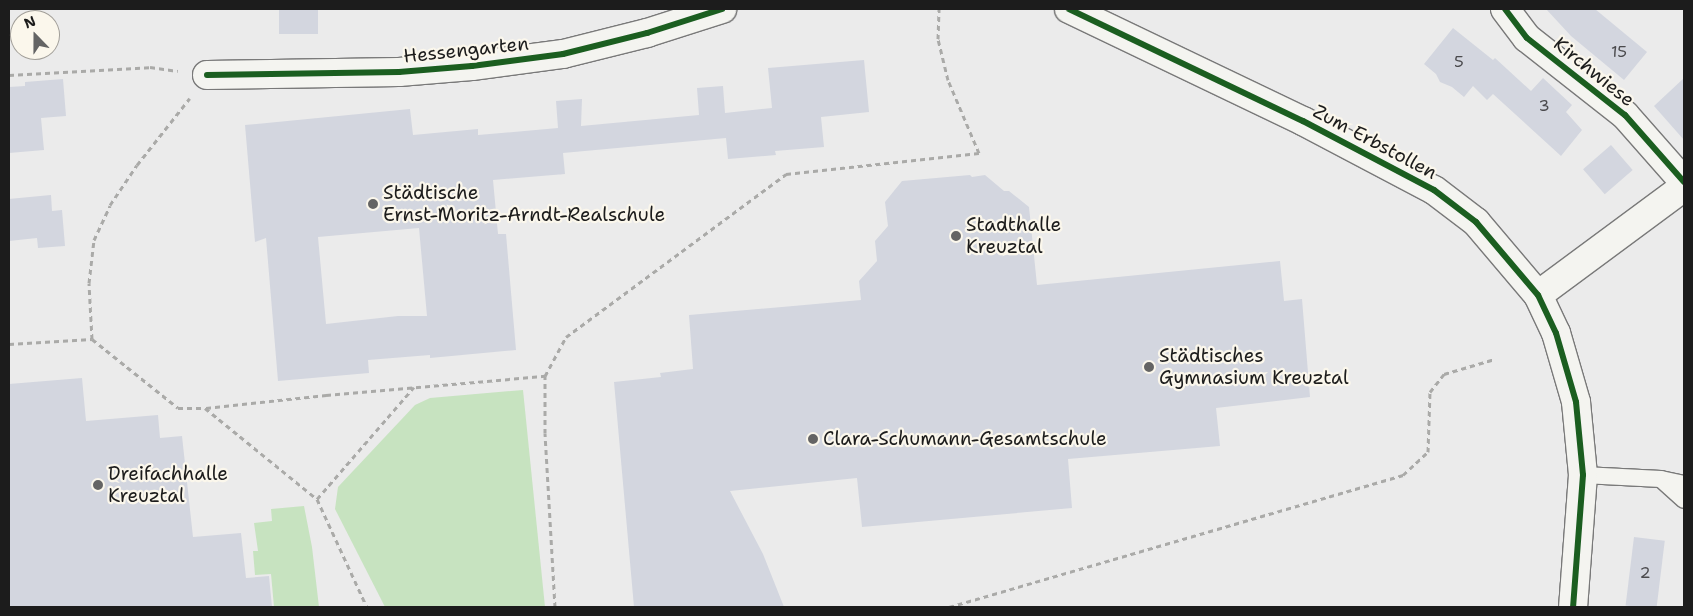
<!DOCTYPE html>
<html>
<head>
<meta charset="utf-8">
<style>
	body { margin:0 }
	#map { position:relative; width:1693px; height:616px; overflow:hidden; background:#ebebeb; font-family:"Shantell Sans",sans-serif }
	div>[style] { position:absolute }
	.green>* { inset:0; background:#c7e3c0 }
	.building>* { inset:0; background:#d3d6df; transform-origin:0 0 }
	.path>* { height:3px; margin-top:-1.5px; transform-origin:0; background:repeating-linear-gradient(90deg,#aaaaa8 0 5px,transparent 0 9px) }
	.roads { filter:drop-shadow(1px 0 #797979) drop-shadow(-1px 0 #797979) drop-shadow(0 1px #797979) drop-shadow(0 -1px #797979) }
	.lane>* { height:16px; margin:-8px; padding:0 8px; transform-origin:8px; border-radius:8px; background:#f4f4f0 }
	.street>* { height:28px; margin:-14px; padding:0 14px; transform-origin:14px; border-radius:14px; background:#f4f4f0 }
	.cycleway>* { height:6px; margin:-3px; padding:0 3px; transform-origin:3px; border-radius:3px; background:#1b5e20 }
	.dots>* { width:14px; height:14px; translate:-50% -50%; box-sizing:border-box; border:2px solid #fbf7ec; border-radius:50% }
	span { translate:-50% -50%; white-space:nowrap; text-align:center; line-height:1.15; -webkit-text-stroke:4.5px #fbf7ec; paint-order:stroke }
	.number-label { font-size:16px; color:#4a4a4d }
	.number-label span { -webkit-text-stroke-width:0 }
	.street-label { font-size:19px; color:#1c1c1c }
	.poi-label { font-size:19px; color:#1c1c1c }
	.left { translate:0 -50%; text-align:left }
	.frame { position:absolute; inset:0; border:10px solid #1c1c1c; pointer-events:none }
	.north { position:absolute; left:10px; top:10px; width:50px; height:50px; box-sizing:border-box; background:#fbf7ec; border:1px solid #a29f99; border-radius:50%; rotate:338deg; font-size:14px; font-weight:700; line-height:20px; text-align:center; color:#1c1c1c }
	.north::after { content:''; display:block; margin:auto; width:18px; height:22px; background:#646464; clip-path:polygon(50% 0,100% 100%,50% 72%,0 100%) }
</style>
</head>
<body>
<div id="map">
	<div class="green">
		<div style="clip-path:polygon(523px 390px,545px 607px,385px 607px,335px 509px,338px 487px,415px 405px,430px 398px)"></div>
		<div style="clip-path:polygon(304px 506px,312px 547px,319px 607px,274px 607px,271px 574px,255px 575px,253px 551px,258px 551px,254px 523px,272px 521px,271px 509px)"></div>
	</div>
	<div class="building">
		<div style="left:279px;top:9px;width:39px;height:25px"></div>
		<div style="clip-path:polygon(1546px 9px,1595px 9px,1647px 52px,1624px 80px,1571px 36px)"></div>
		<div style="clip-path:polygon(1453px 28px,1493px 60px,1495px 58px,1531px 91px,1543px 78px,1572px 105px,1566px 112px,1582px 130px,1561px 156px,1493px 94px,1487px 100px,1473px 86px,1464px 97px,1452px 87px,1440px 82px,1436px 74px,1424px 64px)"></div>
		<div style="clip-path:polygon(evenodd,864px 60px,869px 112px,821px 117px,824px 147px,775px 151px,776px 155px,728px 159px,726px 138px,563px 153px,565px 174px,493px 180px,498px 234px,506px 234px,516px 350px,430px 358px,430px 355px,368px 360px,369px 373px,278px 381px,266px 238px,255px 242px,245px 125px,410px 109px,413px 135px,478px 129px,478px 135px,558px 128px,556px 101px,582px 99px,581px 126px,699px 115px,697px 88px,723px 86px,725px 113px,772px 108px,768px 68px,864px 60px,419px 228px,427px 316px,398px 316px,326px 324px,318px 237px,419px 228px)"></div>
		<div style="clip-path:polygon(1684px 78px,1684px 140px,1654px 106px)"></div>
		<div style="clip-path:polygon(63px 79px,66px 116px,41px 118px,44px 150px,9px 153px,9px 87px,25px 86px,25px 82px)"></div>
		<div style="left:1611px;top:145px;width:33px;height:37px;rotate:49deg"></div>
		<div style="clip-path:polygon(970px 175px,972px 177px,985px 175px,1004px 191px,1009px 191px,1029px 207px,1037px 285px,1280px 261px,1284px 301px,1302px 299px,1310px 397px,1216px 408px,1220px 446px,1068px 459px,1072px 508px,862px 527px,857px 478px,730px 491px,763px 554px,784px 607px,634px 607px,614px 382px,661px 377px,660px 373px,693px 369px,689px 315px,861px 300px,859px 281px,877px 261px,875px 241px,888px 226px,885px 202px,902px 181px)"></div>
		<div style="clip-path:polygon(51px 195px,52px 211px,62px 210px,65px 246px,38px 248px,37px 238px,9px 241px,9px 199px)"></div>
		<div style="clip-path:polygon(82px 378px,86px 421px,158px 415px,160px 438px,182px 436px,193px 537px,241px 533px,246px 578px,269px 576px,272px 607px,9px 607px,9px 384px)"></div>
		<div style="left:1634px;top:537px;width:31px;height:69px;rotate:7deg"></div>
	</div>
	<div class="path">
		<div style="left:9px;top:75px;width:141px;rotate:-3.2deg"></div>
		<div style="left:150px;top:67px;width:28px;rotate:8deg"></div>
		<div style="left:92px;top:339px;width:56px;rotate:-93.1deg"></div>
		<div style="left:89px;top:283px;width:43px;rotate:-83.4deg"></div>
		<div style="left:94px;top:240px;width:38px;rotate:-65deg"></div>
		<div style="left:110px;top:205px;width:48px;rotate:-56deg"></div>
		<div style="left:137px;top:165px;width:85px;rotate:-51.7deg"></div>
		<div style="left:9px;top:344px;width:83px;rotate:-3.4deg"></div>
		<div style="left:92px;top:339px;width:110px;rotate:38.7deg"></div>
		<div style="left:178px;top:408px;width:27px"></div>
		<div style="left:205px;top:408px;width:144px;rotate:39.1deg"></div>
		<div style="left:317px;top:499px;width:119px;rotate:65.2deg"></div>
		<div style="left:206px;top:408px;width:121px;rotate:-6.2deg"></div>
		<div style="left:326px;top:395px;width:220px;rotate:-5deg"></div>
		<div style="left:317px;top:499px;width:148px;rotate:-49.1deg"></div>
		<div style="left:555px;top:607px;width:174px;rotate:-93.3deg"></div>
		<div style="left:545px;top:433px;width:57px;rotate:-90deg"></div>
		<div style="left:545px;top:376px;width:44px;rotate:-61.7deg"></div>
		<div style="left:566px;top:337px;width:274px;rotate:-36.5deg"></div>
		<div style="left:786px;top:174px;width:194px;rotate:-6.2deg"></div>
		<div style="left:979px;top:153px;width:79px;rotate:-113deg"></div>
		<div style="left:948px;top:80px;width:42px;rotate:-103.7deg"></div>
		<div style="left:938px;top:39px;width:30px;rotate:-88deg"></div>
		<div style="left:949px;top:607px;width:473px;rotate:-16.2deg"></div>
		<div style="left:1403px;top:475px;width:34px;rotate:-43deg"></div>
		<div style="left:1428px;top:452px;width:60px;rotate:-88.1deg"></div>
		<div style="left:1430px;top:392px;width:23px;rotate:-52deg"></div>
		<div style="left:1444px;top:374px;width:53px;rotate:-16.4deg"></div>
	</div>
	<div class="roads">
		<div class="lane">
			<div style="left:1583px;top:475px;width:78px;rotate:2.9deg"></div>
			<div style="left:1661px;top:479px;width:24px;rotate:12deg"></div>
			<div style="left:1663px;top:481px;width:28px;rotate:42deg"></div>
		</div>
		<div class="street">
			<div style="left:1069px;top:9px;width:259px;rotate:25.6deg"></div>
			<div style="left:1303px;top:121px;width:148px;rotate:27.8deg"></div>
			<div style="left:1434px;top:190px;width:53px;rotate:37.3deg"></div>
			<div style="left:1476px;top:222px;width:96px;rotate:49.7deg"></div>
			<div style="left:1538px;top:295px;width:42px;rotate:64.7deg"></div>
			<div style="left:1556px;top:333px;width:72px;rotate:73.8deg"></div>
			<div style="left:1576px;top:402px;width:73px;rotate:84.5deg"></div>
			<div style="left:1583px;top:475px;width:132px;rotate:94.3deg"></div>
			<div style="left:1505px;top:9px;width:36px;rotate:53deg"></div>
			<div style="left:1527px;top:38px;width:125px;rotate:38.2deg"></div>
			<div style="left:1625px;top:115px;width:89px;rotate:48.6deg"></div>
			<div style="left:207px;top:75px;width:192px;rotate:-0.9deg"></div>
			<div style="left:399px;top:72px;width:73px;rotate:-4.7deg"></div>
			<div style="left:472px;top:66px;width:92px;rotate:-7.5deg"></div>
			<div style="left:563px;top:54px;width:87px;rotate:-14deg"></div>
			<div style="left:647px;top:33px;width:79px;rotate:-17.7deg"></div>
			<div style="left:1538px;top:295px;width:182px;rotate:-36.5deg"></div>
		</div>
	</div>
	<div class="cycleway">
		<div style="left:1069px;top:9px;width:259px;rotate:25.6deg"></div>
		<div style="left:1303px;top:121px;width:148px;rotate:27.8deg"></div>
		<div style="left:1434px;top:190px;width:53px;rotate:37.3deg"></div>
		<div style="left:1476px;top:222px;width:96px;rotate:49.7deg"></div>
		<div style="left:1538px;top:295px;width:42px;rotate:64.7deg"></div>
		<div style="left:1556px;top:333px;width:72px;rotate:73.8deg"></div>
		<div style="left:1576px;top:402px;width:73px;rotate:84.5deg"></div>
		<div style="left:1583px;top:475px;width:132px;rotate:94.3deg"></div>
		<div style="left:1505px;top:9px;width:36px;rotate:53deg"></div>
		<div style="left:1527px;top:38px;width:125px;rotate:38.2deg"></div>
		<div style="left:1625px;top:115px;width:89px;rotate:48.6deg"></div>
		<div style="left:207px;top:75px;width:192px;rotate:-0.9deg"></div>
		<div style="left:399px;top:72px;width:73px;rotate:-4.7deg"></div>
		<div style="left:472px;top:66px;width:92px;rotate:-7.5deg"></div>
		<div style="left:563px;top:54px;width:87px;rotate:-14deg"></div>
		<div style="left:647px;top:33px;width:79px;rotate:-17.7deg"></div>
	</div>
	<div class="dots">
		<div style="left:373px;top:204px;background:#646464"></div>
		<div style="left:956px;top:236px;background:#646464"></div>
		<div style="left:1149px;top:367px;background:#646464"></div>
		<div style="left:813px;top:439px;background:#646464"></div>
		<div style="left:98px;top:485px;background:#646464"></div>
	</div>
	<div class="number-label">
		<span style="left:1619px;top:52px">15</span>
		<span style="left:1459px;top:62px">5</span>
		<span style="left:1544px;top:106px">3</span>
		<span style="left:1645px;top:573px">2</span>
	</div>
	<div class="street-label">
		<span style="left:466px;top:50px;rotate:-6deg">Hessengarten</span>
		<span style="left:1594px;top:72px;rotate:39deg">Kirchwiese</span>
		<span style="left:1375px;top:142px;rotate:28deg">Zum Erbstollen</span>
	</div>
	<div class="poi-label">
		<span class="left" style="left:383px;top:204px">Städtische<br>Ernst-Moritz-Arndt-Realschule</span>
		<span class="left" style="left:966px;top:236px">Stadthalle<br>Kreuztal</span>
		<span class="left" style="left:1159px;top:367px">Städtisches<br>Gymnasium Kreuztal</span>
		<span class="left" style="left:823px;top:439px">Clara-Schumann-Gesamtschule</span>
		<span class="left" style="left:108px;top:485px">Dreifachhalle<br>Kreuztal</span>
	</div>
	<div class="frame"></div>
	<div class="north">N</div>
</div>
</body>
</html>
